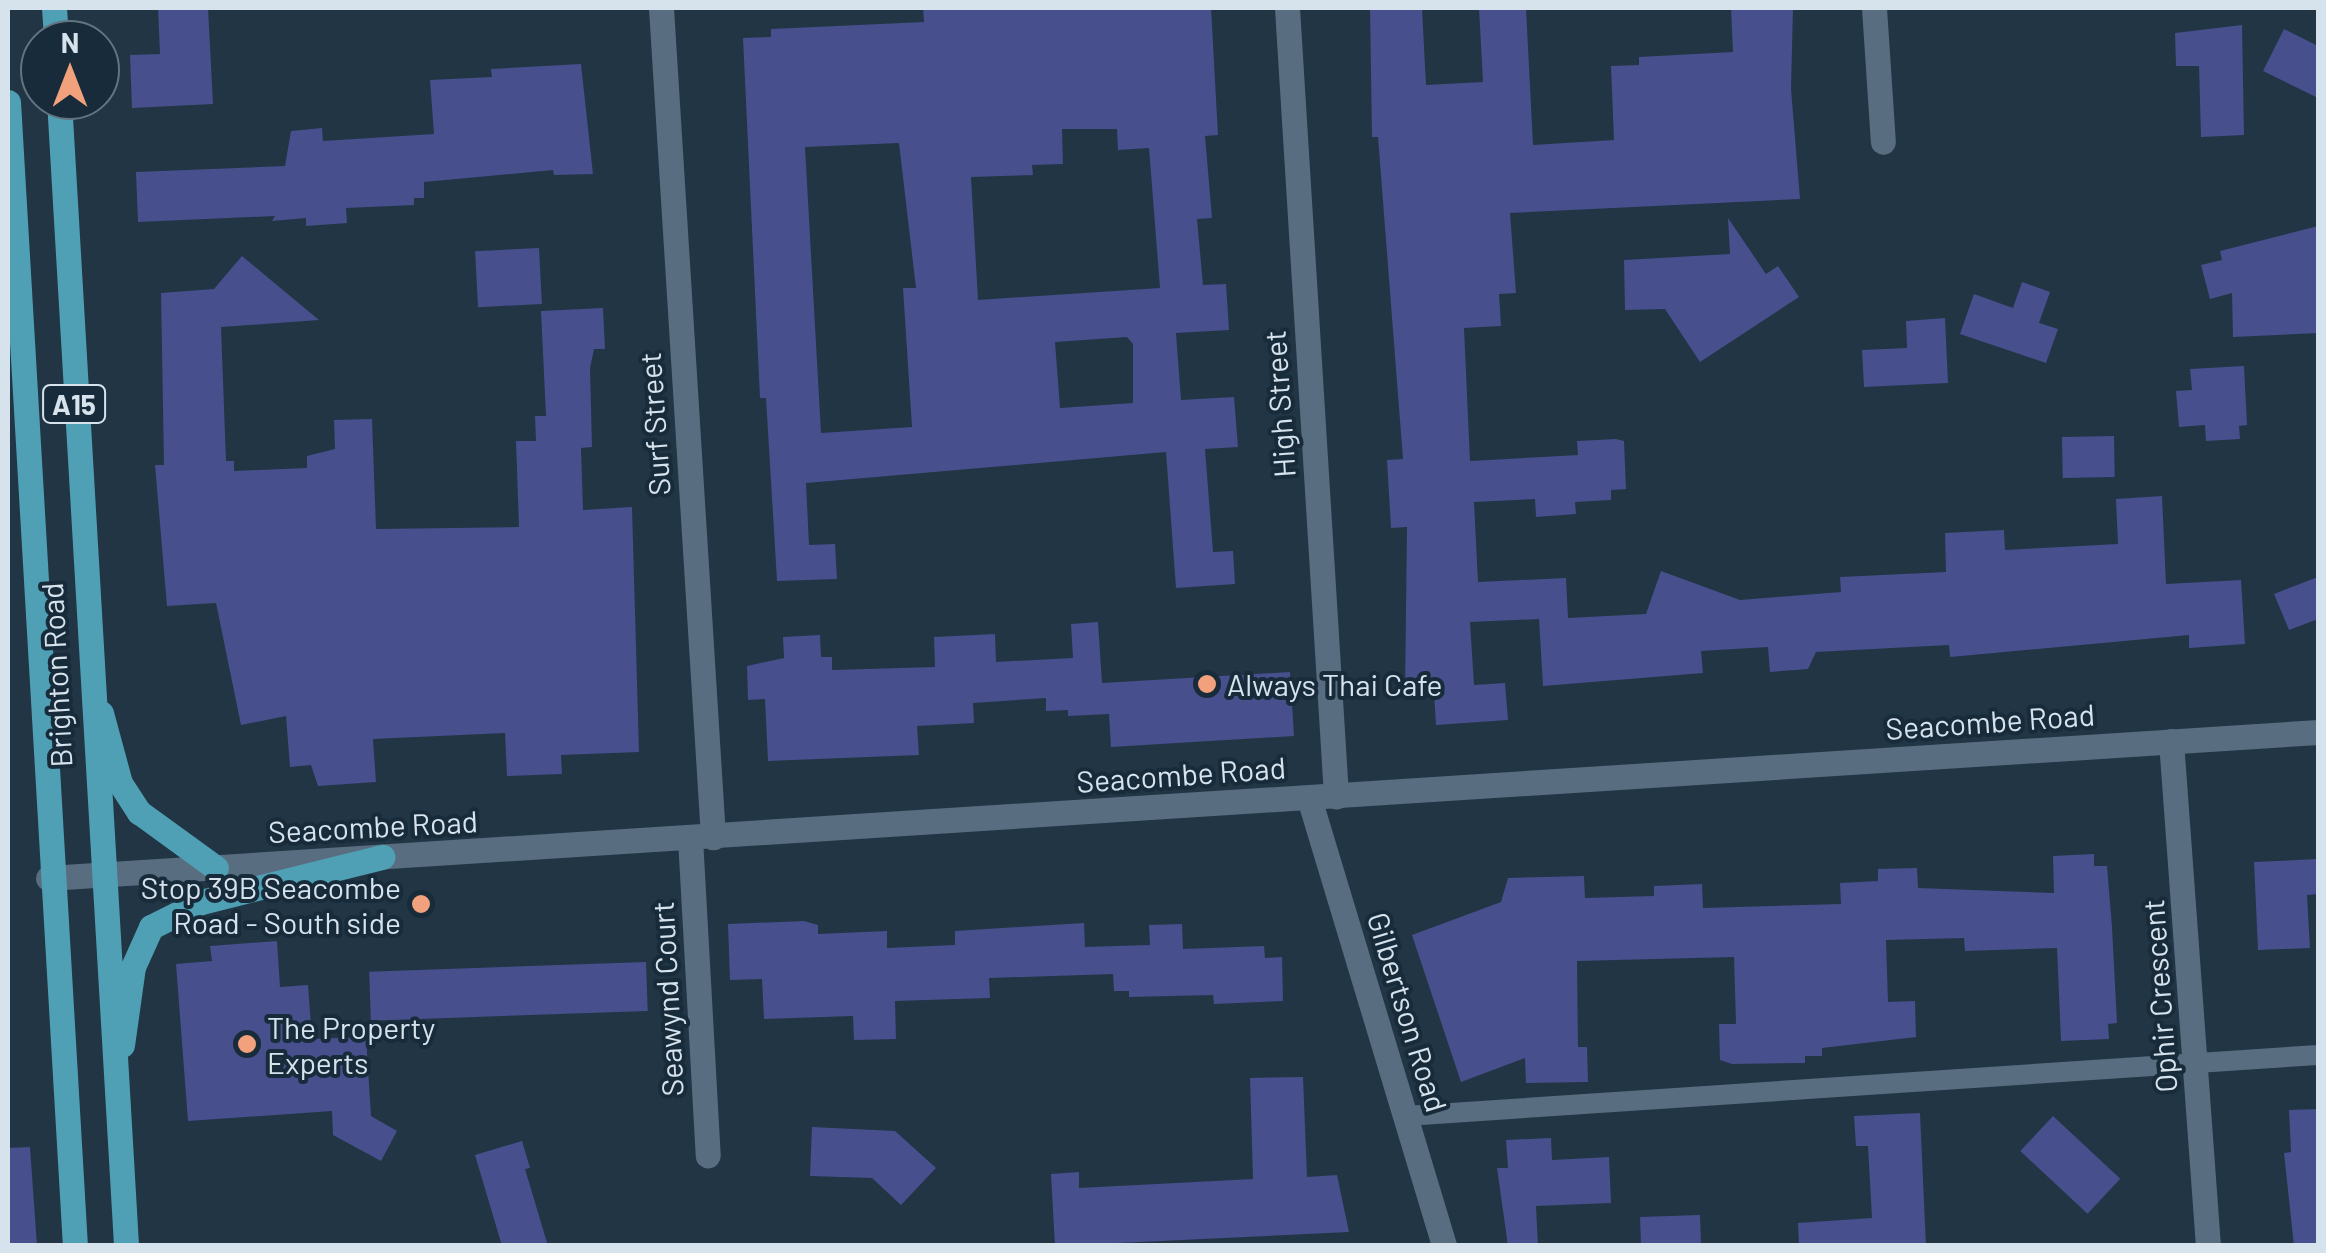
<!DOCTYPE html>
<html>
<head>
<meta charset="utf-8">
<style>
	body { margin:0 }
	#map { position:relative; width:2326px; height:1253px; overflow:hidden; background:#213545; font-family:Barlow,sans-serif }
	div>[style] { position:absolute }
	.building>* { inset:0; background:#474f8c; transform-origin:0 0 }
	.lane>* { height:20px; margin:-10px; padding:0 10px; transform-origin:10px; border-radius:10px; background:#586e80 }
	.street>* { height:25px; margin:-12.5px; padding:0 12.5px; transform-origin:12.5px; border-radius:12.5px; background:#586e80 }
	.secondary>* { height:25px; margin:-12.5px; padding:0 12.5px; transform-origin:12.5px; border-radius:12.5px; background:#586e80 }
	.primary>* { height:25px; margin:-12.5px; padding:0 12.5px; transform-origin:12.5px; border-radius:12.5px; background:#4fa0b4 }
	.dots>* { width:28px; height:28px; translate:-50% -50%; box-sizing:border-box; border:5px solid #172b3a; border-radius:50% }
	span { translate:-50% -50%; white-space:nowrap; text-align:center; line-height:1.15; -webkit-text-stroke:8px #172b3a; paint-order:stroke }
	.shield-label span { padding:2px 8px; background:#172b3a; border:2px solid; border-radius:8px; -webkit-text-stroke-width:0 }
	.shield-label { font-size:28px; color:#d6e2ec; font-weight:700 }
	.street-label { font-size:30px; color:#d6e2ec }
	.poi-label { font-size:30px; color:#d6e2ec }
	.left { translate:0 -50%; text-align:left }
	.right { translate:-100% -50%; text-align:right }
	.frame { position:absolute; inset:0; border:10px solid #d6e2ec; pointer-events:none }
	.north { position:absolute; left:20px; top:20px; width:100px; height:100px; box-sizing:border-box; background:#172b3a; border:2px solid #637481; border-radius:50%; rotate:0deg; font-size:28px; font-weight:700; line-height:40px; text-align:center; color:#d6e2ec }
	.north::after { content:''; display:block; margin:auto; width:35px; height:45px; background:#f1a17c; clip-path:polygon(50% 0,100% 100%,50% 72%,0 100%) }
</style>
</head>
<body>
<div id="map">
	<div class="building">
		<div style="clip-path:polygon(158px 8px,208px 8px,213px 104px,132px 108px,130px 55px,160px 54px)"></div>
		<div style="clip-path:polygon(evenodd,923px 8px,1211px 8px,1218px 135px,1205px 136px,1212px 218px,1197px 219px,1203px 285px,1226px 284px,1229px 330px,1176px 333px,1181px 400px,1234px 397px,1238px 447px,1205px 449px,1213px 552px,1233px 551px,1235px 584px,1176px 588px,1166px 452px,806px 483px,809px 545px,835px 544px,837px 579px,777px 581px,766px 398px,760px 398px,743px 38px,771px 37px,771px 29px,924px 22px,923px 8px,1062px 129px,1117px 129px,1118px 150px,1149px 148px,1160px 288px,978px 300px,971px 177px,1033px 175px,1032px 165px,1063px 164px,1062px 129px,923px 8px,899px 143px,916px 288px,903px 288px,912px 427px,821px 433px,805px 147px,899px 143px,923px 8px,1127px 337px,1133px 344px,1133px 403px,1060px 408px,1055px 342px,1127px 337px)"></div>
		<div style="clip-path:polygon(1370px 8px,1422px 8px,1426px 85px,1483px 82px,1479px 8px,1526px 8px,1533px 145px,1614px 140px,1611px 66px,1639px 65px,1639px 57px,1733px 52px,1731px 8px,1793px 8px,1791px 89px,1800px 199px,1510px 213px,1516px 293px,1499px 294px,1501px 326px,1464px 328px,1470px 461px,1578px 455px,1577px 441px,1616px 439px,1624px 441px,1626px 489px,1611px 490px,1611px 500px,1575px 502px,1576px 514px,1536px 517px,1535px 499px,1474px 502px,1478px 582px,1566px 578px,1568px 618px,1646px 614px,1661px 571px,1740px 600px,1841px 592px,1840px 577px,1946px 572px,1945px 533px,2004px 530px,2005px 550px,2118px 544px,2116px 499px,2162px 496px,2166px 584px,2241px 580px,2245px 644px,2189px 648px,2189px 635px,1950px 657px,1949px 645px,1816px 652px,1808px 669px,1770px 672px,1768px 647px,1701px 651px,1703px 673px,1543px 686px,1539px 619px,1470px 622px,1474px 685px,1505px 683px,1508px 720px,1436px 725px,1434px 692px,1405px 694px,1407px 527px,1391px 528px,1387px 460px,1403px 459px,1378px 137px,1372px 137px)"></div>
		<div style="clip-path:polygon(2242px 25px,2244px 135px,2201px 137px,2199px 66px,2176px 66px,2175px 33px)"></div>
		<div style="clip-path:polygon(2284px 29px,2318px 46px,2318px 98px,2263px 71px)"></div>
		<div style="clip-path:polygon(581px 64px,593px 174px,554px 175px,553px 170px,424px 182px,424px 198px,414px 198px,414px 205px,346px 208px,347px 223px,306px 226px,306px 218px,272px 221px,275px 216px,138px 222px,136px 172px,285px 166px,291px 131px,322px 128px,323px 141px,434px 134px,430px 80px,492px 77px,491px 69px)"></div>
		<div style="clip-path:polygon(1728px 218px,1766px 274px,1778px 266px,1799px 297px,1700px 362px,1665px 309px,1625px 310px,1624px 260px,1730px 254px)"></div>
		<div style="clip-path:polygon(2318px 226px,2318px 333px,2233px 337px,2232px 293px,2210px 299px,2201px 265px,2222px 260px,2220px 251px)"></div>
		<div style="left:539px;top:248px;width:56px;height:64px;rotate:87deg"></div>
		<div style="clip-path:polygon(242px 256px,319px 320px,221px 327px,226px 461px,234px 461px,234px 471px,307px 468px,307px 456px,335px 449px,334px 420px,372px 419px,376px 529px,519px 527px,516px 441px,536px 441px,535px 416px,546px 416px,541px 311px,603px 308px,605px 349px,594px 349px,590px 368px,592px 447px,581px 448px,583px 510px,632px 507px,639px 752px,561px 755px,562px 774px,507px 776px,505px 733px,373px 739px,376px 782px,318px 786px,311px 765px,290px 767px,286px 716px,241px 725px,216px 603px,167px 606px,155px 465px,164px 465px,161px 293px,214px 289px)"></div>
		<div style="clip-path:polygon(2022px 282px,2050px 292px,2039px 323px,2058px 329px,2046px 363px,1960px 334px,1974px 294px,2013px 308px)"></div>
		<div style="clip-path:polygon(1945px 318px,1948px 383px,1864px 387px,1862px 350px,1907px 348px,1906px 321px)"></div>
		<div style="clip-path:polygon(2244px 366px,2247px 425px,2239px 426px,2240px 439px,2206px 441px,2205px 425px,2179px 427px,2176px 391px,2192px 390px,2190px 369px)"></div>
		<div style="left:2114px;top:436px;width:41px;height:52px;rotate:89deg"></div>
		<div style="clip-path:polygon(2318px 577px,2318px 619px,2289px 630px,2274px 594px)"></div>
		<div style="clip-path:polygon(1098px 622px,1102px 683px,1290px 672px,1294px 736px,1111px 747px,1109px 714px,1068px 716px,1068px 710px,1046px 711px,1046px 698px,973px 703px,974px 723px,917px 726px,919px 755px,768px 761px,765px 699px,748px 700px,747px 666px,784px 658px,783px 637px,820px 635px,821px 657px,832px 657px,832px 670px,935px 667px,934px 637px,995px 634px,996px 662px,1073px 658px,1071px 624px)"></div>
		<div style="clip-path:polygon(2094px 854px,2094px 866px,2107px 866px,2112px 927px,2117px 1023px,2108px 1024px,2109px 1039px,2061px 1041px,2057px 948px,1965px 951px,1964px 938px,1886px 940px,1888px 1002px,1915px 1001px,1916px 1037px,1822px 1048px,1822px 1056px,1805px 1056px,1805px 1063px,1732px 1064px,1720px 1060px,1719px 1024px,1736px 1024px,1734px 957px,1577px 961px,1578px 1047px,1587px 1047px,1588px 1082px,1526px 1083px,1525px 1058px,1461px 1082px,1412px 935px,1501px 902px,1508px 878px,1584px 876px,1585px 898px,1654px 896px,1654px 886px,1702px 884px,1703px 908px,1841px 904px,1840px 883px,1878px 881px,1878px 869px,1917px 868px,1918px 888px,2054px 893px,2053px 856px)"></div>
		<div style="clip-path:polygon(2318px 859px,2318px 894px,2307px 895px,2310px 948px,2258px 950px,2254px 862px)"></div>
		<div style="clip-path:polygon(804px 921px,818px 925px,818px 934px,887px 931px,887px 948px,955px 945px,955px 931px,1084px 923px,1085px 947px,1150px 945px,1149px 925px,1182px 924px,1183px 949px,1264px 946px,1265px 958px,1282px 957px,1283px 1001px,1214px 1004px,1213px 995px,1129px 997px,1129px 991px,1114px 991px,1113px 974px,989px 978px,990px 998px,895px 1001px,896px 1039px,854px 1040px,853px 1016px,764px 1019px,762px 979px,730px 980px,728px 924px)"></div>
		<div style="clip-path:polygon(277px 941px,280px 987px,308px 985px,312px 1039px,366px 1037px,371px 1116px,397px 1131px,381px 1161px,333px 1135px,332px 1111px,188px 1121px,176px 964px,212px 961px,210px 946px)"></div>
		<div style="left:646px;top:962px;width:49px;height:277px;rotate:88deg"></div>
		<div style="clip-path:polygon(1303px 1077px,1307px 1177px,1337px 1175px,1349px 1232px,1055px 1246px,1051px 1174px,1079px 1172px,1079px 1188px,1253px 1179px,1250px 1078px)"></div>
		<div style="clip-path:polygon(2318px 1109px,2318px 1246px,2294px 1246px,2284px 1153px,2291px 1152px,2289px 1110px)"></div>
		<div style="clip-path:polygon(1920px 1113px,1926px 1246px,1799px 1246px,1798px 1223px,1872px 1218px,1868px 1146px,1856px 1146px,1854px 1116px)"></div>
		<div style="left:2053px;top:1116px;width:92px;height:48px;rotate:43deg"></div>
		<div style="clip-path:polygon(812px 1127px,895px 1131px,936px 1168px,901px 1205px,872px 1178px,810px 1176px)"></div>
		<div style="clip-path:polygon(1551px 1138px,1552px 1160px,1609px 1157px,1611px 1203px,1536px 1206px,1538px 1246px,1508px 1246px,1497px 1168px,1508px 1168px,1506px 1140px)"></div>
		<div style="clip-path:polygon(522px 1141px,530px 1168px,525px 1169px,548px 1246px,502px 1246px,475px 1155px)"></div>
		<div style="clip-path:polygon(30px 1147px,37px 1246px,8px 1246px,8px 1148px)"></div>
		<div style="left:1700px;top:1215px;width:31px;height:60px;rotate:88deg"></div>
	</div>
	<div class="lane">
		<div style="left:1406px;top:1116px;width:914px;rotate:-3.83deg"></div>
	</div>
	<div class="street">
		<div style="left:661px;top:8px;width:831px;rotate:86.41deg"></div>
		<div style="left:1287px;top:8px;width:790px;rotate:86.44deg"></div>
		<div style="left:1874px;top:8px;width:134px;rotate:86.2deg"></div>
		<div style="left:2171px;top:741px;width:506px;rotate:85.81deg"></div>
		<div style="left:1309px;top:798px;width:468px;rotate:73.2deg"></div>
		<div style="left:690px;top:838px;width:318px;rotate:86.8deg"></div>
	</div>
	<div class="secondary">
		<div style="left:48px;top:878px;width:2275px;rotate:-3.68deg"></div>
	</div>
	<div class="primary">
		<div style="left:54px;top:8px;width:32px;rotate:86deg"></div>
		<div style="left:59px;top:100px;width:1148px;rotate:86.65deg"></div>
		<div style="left:8px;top:102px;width:1146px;rotate:86.65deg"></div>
		<div style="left:101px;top:713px;width:73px;rotate:74.8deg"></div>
		<div style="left:120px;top:783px;width:35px;rotate:57deg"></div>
		<div style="left:139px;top:812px;width:95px;rotate:36deg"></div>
		<div style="left:122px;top:1045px;width:79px;rotate:-82deg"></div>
		<div style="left:133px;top:967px;width:44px;rotate:-65.8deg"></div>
		<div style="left:151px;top:927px;width:56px;rotate:-26.6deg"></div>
		<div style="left:201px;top:902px;width:187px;rotate:-14deg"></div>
	</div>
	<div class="dots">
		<div style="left:1207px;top:684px;background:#f1a17c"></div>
		<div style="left:421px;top:904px;background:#f1a17c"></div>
		<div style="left:247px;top:1044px;background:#f1a17c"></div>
	</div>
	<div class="shield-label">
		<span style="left:74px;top:404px">A15</span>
	</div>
	<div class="street-label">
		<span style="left:1279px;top:404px;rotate:-94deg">High Street</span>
		<span style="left:654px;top:424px;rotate:-94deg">Surf Street</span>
		<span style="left:56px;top:675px;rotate:-93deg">Brighton Road</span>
		<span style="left:1990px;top:721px;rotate:-4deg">Seacombe Road</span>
		<span style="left:1181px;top:774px;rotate:-4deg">Seacombe Road</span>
		<span style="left:373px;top:826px;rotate:-3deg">Seacombe Road</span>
		<span style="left:2159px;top:996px;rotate:-94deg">Ophir Crescent</span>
		<span style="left:667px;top:999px;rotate:-93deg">Seawynd Court</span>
		<span style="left:1408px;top:1012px;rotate:73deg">Gilbertson Road</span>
	</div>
	<div class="poi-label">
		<span class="left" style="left:1227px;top:684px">Always Thai Cafe</span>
		<span class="right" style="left:401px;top:904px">Stop 39B Seacombe<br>Road - South side</span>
		<span class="left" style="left:267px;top:1044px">The Property<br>Experts</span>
	</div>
	<div class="frame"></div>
	<div class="north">N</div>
</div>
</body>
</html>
